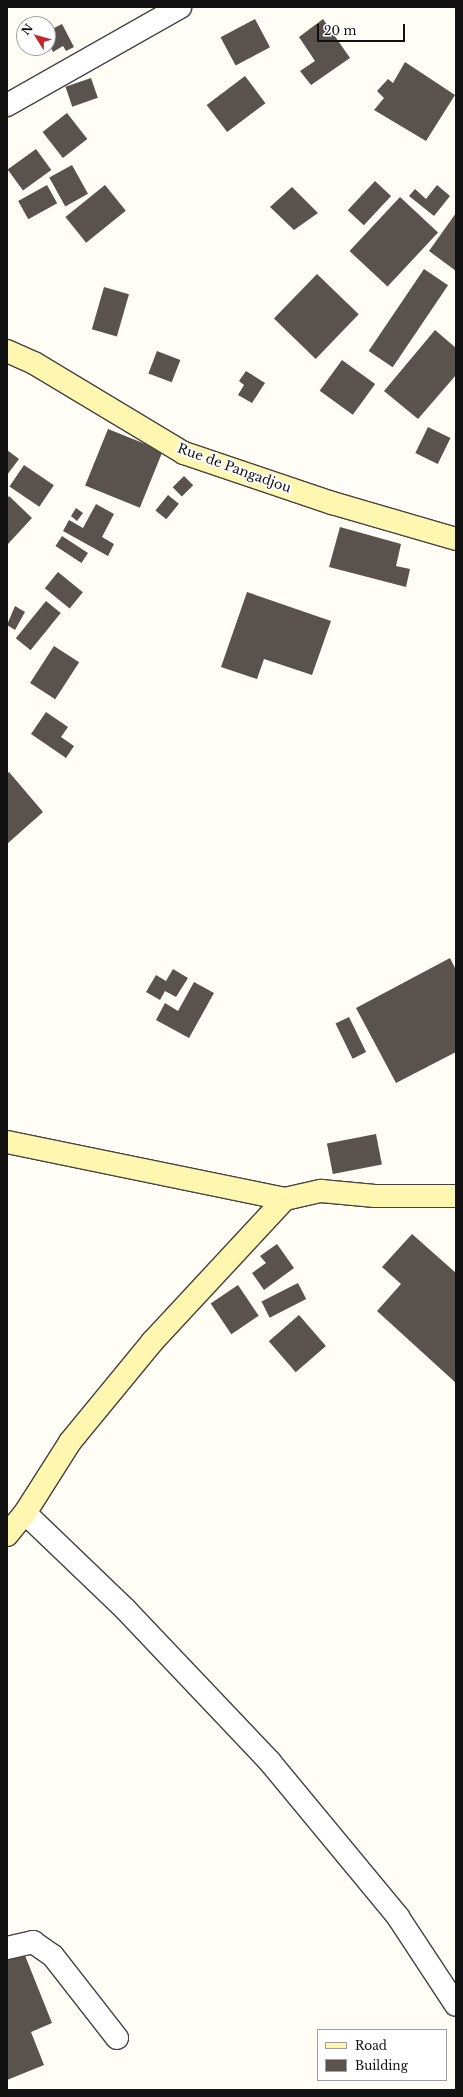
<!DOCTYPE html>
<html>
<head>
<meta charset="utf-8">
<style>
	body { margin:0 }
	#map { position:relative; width:463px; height:2097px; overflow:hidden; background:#fffdf5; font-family:"Libre Baskerville",serif }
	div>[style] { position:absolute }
	.building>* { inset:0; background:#5a524d; transform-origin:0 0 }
	.roads { filter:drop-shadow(1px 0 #444) drop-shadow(-1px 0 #444) drop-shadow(0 1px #444) drop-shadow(0 -1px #444) }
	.street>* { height:22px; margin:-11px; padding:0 11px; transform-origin:11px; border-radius:11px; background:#fff }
	.secondary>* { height:22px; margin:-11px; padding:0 11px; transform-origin:11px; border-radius:11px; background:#fff6b0 }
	span { translate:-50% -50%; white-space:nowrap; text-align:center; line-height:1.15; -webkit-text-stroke:4px #fff; paint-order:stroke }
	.street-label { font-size:13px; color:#111 }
	.frame { position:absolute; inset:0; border:8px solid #111; pointer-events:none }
	.legend { position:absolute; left:317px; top:2029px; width:130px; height:52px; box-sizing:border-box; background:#fff; border:1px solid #a0a0a0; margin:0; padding:5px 7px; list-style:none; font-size:12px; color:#111 }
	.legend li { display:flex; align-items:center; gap:8px; height:20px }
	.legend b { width:20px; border:1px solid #a0a0a0 }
	.north { position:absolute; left:16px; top:16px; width:40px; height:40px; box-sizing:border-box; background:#fff; border:1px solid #a0a0a0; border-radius:50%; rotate:307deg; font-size:11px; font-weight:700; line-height:16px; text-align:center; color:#111 }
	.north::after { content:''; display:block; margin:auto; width:14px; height:18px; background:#c4262e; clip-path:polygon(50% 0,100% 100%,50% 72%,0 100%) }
	.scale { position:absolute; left:317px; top:24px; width:88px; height:18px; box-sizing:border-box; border:2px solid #111; border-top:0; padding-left:5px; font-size:12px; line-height:14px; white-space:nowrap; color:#111; -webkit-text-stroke:3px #fff; paint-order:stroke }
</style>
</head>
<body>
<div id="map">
	<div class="building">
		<div style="left:255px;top:19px;width:32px;height:39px;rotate:62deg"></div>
		<div style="clip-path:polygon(323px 19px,350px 58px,311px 85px,300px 71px,315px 61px,299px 37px)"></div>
		<div style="clip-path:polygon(62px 24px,74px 47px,66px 51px,63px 46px,53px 52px,48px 42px,48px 31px)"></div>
		<div style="clip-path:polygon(405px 62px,455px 95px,426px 141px,374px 110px,384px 98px,377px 91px,388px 79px,393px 83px)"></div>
		<div style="left:245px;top:76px;width:34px;height:48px;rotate:53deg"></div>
		<div style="left:91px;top:78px;width:21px;height:27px;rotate:71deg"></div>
		<div style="left:67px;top:113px;width:33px;height:31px;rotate:52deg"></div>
		<div style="left:36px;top:149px;width:26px;height:35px;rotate:54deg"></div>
		<div style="left:72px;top:165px;width:33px;height:26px;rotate:61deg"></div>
		<div style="left:375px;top:181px;width:22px;height:40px;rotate:43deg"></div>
		<div style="left:47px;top:185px;width:21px;height:33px;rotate:61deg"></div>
		<div style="left:105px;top:185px;width:33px;height:51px;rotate:51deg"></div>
		<div style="clip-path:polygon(437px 185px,450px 196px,434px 216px,409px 196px,415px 189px,426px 199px)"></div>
		<div style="clip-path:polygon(292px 187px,318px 213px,294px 230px,270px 207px)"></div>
		<div style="left:400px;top:197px;width:52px;height:74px;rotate:43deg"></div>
		<div style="clip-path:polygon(456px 213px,456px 271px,429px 251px)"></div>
		<div style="left:424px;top:269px;width:29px;height:99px;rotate:34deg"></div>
		<div style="left:317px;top:274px;width:58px;height:62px;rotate:44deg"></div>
		<div style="left:104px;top:287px;width:26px;height:44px;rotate:16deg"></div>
		<div style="clip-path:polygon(435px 330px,456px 348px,456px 375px,418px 419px,384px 391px)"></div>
		<div style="left:157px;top:351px;width:25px;height:24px;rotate:21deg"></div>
		<div style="left:342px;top:360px;width:41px;height:38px;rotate:36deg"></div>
		<div style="clip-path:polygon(246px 371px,265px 383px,252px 403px,238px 395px,244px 385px,239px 381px)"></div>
		<div style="left:428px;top:427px;width:25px;height:29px;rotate:26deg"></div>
		<div style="left:108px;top:429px;width:59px;height:61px;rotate:22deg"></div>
		<div style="clip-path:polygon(7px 450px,19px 459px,7px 475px)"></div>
		<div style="left:24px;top:465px;width:36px;height:26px;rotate:34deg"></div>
		<div style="left:184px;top:476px;width:13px;height:16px;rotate:45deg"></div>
		<div style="left:168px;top:495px;width:14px;height:20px;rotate:39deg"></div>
		<div style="clip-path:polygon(9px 496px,32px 518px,8px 544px,7px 499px)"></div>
		<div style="clip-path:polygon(96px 504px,114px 514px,102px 537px,114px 544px,108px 556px,63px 531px,69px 520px,83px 528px)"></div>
		<div style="clip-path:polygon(76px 508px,83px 513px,77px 521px,71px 516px)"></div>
		<div style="clip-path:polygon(340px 527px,401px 544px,396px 566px,410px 569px,406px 587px,329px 567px)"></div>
		<div style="left:62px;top:536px;width:31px;height:12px;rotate:33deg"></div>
		<div style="left:58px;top:572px;width:32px;height:21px;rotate:39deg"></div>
		<div style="clip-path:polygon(247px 592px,331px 621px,312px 675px,264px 659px,257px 679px,221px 667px)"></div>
		<div style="left:46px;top:601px;width:19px;height:48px;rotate:39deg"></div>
		<div style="clip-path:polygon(15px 606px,25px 612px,15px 630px,7px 625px)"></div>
		<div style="left:54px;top:646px;width:30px;height:44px;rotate:33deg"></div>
		<div style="clip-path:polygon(46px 712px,68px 727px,61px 737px,74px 746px,66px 758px,31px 734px)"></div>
		<div style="clip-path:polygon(9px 772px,43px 812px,7px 844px,7px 774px)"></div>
		<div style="clip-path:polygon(450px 958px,456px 970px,456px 1052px,396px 1083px,356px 1008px)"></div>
		<div style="clip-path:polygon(173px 969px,188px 978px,176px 997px,165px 991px,160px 1000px,146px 992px,156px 975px,166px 981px)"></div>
		<div style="clip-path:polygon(194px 982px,214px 993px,189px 1038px,156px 1020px,165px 1003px,178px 1011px)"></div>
		<div style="left:349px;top:1017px;width:39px;height:15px;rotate:64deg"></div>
		<div style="left:376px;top:1134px;width:31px;height:50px;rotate:79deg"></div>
		<div style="clip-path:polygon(412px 1234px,456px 1273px,456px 1383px,377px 1311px,401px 1284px,382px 1267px)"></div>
		<div style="clip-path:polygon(277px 1244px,294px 1268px,264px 1290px,252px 1273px,266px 1263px,260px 1256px)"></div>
		<div style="left:298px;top:1283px;width:18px;height:41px;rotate:63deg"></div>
		<div style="left:238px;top:1285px;width:37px;height:33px;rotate:56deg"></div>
		<div style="left:299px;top:1315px;width:41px;height:40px;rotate:49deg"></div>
		<div style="clip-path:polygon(24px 1953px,52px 2023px,31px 2032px,44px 2065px,7px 2080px,7px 1960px)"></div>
	</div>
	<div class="roads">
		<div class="street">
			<div style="left:7px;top:105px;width:199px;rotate:-29.5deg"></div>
			<div style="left:25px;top:1513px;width:140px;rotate:43.8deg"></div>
			<div style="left:126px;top:1610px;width:209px;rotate:46.5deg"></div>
			<div style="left:270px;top:1762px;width:201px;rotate:50.4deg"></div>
			<div style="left:398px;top:1917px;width:105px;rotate:56.6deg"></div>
			<div style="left:7px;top:1948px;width:27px;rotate:-13deg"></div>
			<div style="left:33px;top:1942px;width:24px;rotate:35deg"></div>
			<div style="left:53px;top:1956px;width:104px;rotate:52deg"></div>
		</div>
		<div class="secondary">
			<div style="left:7px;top:351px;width:30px;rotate:24deg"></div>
			<div style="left:34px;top:363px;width:175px;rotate:31deg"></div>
			<div style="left:184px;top:453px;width:156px;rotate:18.7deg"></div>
			<div style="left:332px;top:503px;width:129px;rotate:16.2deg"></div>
			<div style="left:7px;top:1142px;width:284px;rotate:11.6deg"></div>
			<div style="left:285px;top:1199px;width:37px;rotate:-13deg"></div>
			<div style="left:321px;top:1191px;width:54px;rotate:5.3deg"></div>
			<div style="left:375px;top:1196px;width:81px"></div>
			<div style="left:7px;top:1535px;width:28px;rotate:-51deg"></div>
			<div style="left:25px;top:1513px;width:84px;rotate:-57.6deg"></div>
			<div style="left:70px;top:1442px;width:131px;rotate:-50.6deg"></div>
			<div style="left:153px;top:1341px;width:194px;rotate:-47.1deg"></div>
		</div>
	</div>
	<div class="street-label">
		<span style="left:234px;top:469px;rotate:20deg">Rue de Pangadjou</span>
	</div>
	<div class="frame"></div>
	<ul class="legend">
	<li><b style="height:5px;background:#fff6b0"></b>Road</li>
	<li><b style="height:11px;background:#5a524d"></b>Building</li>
	</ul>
	<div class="north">N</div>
	<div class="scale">20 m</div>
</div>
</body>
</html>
